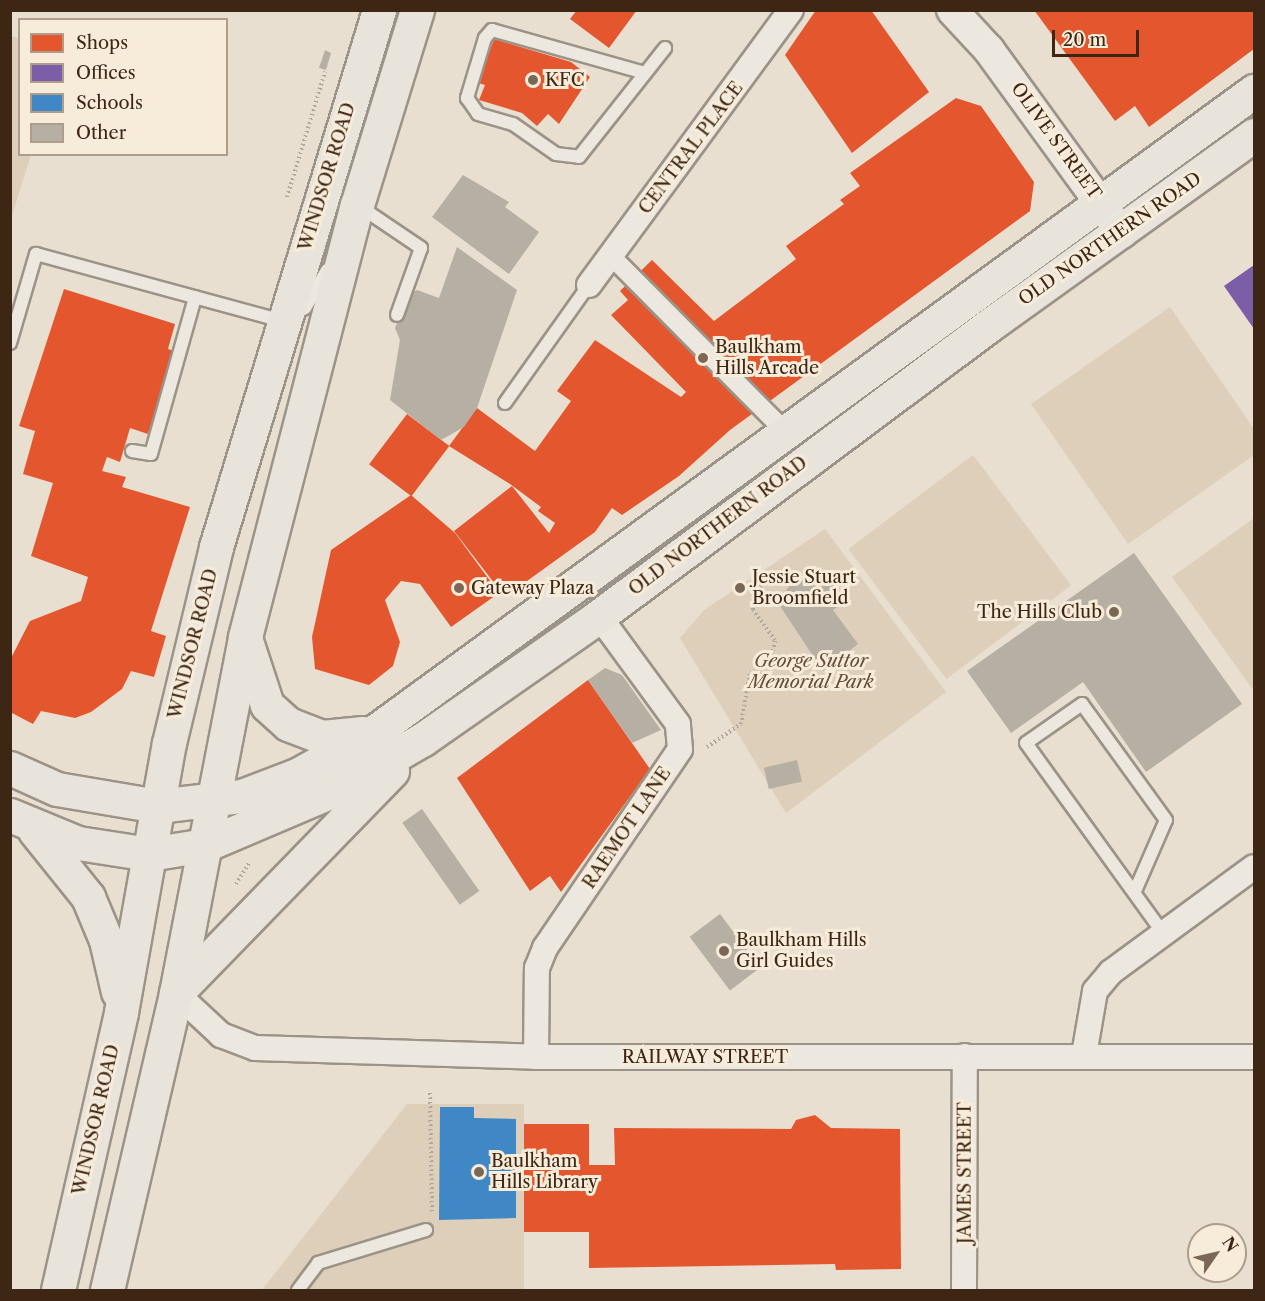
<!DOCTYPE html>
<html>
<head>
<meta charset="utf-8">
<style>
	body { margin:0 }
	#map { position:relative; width:1265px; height:1301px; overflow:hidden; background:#e8dfd0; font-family:"Libre Caslon Text",serif }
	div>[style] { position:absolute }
	.green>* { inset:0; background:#ddcfb9; transform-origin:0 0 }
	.shops>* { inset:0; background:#e4572e; transform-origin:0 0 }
	.offices>* { inset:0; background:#7b5ea7 }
	.schools>* { inset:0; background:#3f88c5 }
	.building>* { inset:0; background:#b6afa3; transform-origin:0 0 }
	.path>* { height:4px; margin-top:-2px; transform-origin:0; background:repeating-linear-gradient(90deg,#aca69e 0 1.5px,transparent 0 4.5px) }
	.roads { filter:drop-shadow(2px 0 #9c9388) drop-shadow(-2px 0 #9c9388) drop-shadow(0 2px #9c9388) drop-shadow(0 -2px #9c9388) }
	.service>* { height:12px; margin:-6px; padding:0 6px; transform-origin:6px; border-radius:6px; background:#ece8e0 }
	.pedestrian>* { height:18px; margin:-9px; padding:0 9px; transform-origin:9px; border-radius:9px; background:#ece8e0 }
	.minor>* { height:24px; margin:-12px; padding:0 12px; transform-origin:12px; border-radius:12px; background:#ece8e0 }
	.tertiary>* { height:30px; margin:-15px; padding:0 15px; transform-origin:15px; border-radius:15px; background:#ece8e0 }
	.primary>* { height:33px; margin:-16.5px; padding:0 16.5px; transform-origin:16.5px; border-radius:16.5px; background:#e9e4db }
	.dots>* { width:16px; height:16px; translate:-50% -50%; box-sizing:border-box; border:3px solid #f7ecd9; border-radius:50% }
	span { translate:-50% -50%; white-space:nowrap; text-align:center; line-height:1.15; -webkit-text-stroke:6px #f7ecd9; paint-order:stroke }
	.poi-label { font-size:18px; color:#3e2614 }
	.left { translate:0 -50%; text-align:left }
	.right { translate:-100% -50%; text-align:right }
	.street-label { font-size:18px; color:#3e2614 }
	.park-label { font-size:18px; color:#644d39; font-style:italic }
	.frame { position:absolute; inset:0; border:12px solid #3e2614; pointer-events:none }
	.legend { position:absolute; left:18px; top:18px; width:210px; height:138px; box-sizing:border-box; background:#f7ecd9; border:2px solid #ad9d8a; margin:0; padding:8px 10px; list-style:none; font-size:18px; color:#3e2614 }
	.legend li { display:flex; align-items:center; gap:12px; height:30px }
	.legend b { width:30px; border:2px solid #ad9d8a }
	.north { position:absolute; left:1187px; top:1223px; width:60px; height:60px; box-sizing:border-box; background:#f7ecd9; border:2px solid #ad9d8a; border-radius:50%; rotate:56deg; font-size:16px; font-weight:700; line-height:24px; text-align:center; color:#3e2614 }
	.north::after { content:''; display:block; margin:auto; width:21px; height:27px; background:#7a6756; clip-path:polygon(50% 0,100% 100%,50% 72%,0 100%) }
	.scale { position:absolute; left:1052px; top:30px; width:87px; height:27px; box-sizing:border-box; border:3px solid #3e2614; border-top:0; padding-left:8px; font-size:18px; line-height:21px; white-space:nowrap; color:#3e2614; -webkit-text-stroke:4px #f7ecd9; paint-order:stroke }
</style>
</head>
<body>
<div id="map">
	<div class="green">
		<div style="clip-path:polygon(10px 36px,19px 38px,20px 154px,31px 155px,11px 218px)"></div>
		<div style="clip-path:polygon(1170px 307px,1254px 429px,1254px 455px,1128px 544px,1031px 404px)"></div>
		<div style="left:973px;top:455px;width:163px;height:156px;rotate:53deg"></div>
		<div style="clip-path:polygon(1254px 518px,1254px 691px,1172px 577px)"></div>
		<div style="clip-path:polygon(825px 529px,946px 692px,786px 813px,680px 638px,704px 610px)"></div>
		<div style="clip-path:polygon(407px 1104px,524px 1104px,524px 1290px,262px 1290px)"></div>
	</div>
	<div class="shops">
		<div style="clip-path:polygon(577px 10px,637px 10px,609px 48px,570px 19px)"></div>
		<div style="clip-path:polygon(816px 10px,871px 10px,929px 92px,852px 153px,785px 55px)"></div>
		<div style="clip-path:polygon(1034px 10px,1254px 10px,1254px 49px,1149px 127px,1135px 106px,1115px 121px)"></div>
		<div style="clip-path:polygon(494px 39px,571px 62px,590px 77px,559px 124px,548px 114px,537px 126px,522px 113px,479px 100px,485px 85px,478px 83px)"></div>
		<div style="clip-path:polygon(956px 98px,981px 106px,1034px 182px,1030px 211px,730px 430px,679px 476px,622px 515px,612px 508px,595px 532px,505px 597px,454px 531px,512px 486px,549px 533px,555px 523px,538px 511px,541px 507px,510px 484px,449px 446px,477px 408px,535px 451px,571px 401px,557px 391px,595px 340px,681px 397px,686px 392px,611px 315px,628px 300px,620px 291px,652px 260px,714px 321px,796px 259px,786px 246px,844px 204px,840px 200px,860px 186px,850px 173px)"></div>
		<div style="clip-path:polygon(64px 289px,175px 324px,168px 349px,174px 351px,148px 434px,130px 428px,120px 462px,107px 457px,102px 471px,126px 477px,122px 487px,190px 507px,151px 631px,166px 636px,154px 677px,131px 671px,122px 689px,91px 712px,75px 718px,41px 711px,33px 724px,10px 712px,10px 660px,30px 621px,81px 601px,88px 577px,31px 556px,53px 483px,23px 474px,35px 431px,19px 426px)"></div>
		<div style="left:407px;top:414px;width:53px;height:63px;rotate:37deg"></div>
		<div style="clip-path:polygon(411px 495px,455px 533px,499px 593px,451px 627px,420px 584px,401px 581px,385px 600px,400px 642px,393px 666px,369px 685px,315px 669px,312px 637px,331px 550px)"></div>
		<div style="clip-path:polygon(588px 680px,650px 769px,561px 892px,550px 876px,530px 891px,457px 778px)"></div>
		<div style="clip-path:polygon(815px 1115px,831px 1128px,900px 1129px,901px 1269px,836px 1270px,835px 1264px,589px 1268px,589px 1232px,524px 1232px,524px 1124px,589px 1124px,589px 1165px,615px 1165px,614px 1128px,791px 1129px,796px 1120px)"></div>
	</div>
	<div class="offices">
		<div style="clip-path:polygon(1254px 265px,1254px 329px,1224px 286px)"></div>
	</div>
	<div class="schools">
		<div style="clip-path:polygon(440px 1107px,474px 1107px,474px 1118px,516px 1119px,516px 1218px,439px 1220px)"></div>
	</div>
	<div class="building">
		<div style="clip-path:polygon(325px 50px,331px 53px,326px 70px,319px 68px)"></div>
		<div style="clip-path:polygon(463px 175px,509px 202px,505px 207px,539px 232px,509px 274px,432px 217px)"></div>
		<div style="clip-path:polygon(457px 247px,517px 290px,477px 408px,464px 427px,441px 440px,390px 400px,400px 340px,395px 328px,408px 295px,417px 290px,439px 298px)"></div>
		<div style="clip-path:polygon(1134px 553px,1242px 704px,1146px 772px,1083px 682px,1011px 733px,967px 671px)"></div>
		<div style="clip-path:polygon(797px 574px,819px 589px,830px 580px,845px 601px,833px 610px,858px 644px,823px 671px,778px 603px)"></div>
		<div style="clip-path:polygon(605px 668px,622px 675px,661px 730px,632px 743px,588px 680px)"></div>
		<div style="left:797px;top:760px;width:22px;height:34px;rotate:77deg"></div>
		<div style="left:422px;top:809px;width:100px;height:24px;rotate:55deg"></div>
		<div style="left:720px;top:914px;width:67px;height:38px;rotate:53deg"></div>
	</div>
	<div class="path">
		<div style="left:287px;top:197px;width:131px;rotate:-73.1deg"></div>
		<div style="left:707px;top:747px;width:41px;rotate:-34.1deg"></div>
		<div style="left:741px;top:724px;width:52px;rotate:-80deg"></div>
		<div style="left:750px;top:673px;width:18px"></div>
		<div style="left:768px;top:673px;width:34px;rotate:-78deg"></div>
		<div style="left:775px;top:640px;width:37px;rotate:-126deg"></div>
		<div style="left:753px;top:610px;width:18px;rotate:-90deg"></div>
		<div style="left:753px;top:592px;width:19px;rotate:-36deg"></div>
		<div style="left:768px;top:581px;width:18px;rotate:-128deg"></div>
		<div style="left:236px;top:884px;width:26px;rotate:-58deg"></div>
		<div style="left:430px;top:1093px;width:120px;rotate:89deg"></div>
	</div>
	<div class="roads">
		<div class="service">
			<div style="left:645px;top:73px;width:159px;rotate:-164.3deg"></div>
			<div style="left:492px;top:30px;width:11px;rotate:131deg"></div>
			<div style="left:485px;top:38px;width:63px;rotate:106.7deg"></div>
			<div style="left:467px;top:98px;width:19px;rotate:55deg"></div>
			<div style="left:478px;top:114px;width:36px;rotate:16deg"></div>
			<div style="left:513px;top:124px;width:52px;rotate:34.9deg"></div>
			<div style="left:556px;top:154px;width:23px;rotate:7deg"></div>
			<div style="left:579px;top:157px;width:139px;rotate:-51.7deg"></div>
			<div style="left:359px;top:206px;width:75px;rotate:34.1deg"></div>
			<div style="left:421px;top:248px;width:71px;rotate:109.7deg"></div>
			<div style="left:10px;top:343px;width:93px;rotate:-73.7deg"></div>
			<div style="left:36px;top:254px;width:256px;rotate:15.2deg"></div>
			<div style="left:283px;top:321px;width:26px;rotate:-31deg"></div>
			<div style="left:305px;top:308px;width:44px;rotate:-59.9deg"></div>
			<div style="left:505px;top:403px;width:145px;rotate:-54.6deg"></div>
			<div style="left:132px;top:451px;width:19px;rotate:9deg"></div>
			<div style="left:151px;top:454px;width:163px;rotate:-74.3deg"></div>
			<div style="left:1135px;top:891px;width:77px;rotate:-66.4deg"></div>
			<div style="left:1166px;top:820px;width:143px;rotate:-125.9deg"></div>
			<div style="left:1082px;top:704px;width:68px;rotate:145.1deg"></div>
			<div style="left:1026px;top:743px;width:234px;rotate:54.2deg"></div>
			<div style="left:298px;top:1290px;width:34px;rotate:-53deg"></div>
			<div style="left:318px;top:1263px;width:113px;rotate:-17deg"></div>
		</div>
		<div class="pedestrian">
			<div style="left:611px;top:256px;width:251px;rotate:45.2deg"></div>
		</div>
		<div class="minor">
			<div style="left:589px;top:285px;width:341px;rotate:-53.7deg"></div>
			<div style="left:176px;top:993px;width:62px;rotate:43deg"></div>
			<div style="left:221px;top:1035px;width:36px;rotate:21deg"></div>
			<div style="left:255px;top:1048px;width:281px;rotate:1.8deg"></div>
			<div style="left:536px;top:1057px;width:718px"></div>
			<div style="left:1084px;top:1055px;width:65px;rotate:-80.2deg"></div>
			<div style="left:1095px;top:991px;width:25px;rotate:-50deg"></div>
			<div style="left:1111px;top:972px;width:177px;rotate:-36.3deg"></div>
			<div style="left:536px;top:1057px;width:89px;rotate:-89.4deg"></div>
			<div style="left:537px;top:968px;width:22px;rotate:-68deg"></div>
			<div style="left:545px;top:948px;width:240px;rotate:-55.8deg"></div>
			<div style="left:680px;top:749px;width:25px;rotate:-95deg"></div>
			<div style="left:678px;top:724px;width:134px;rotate:-126.2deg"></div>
			<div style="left:964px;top:1290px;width:234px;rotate:-89.8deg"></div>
		</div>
		<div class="tertiary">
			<div style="left:952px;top:10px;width:54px;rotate:47.2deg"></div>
			<div style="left:989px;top:50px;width:226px;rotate:54deg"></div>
		</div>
		<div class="primary">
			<div style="left:246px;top:641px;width:67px;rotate:71.8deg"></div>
			<div style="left:267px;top:705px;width:28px;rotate:42deg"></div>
			<div style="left:288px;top:724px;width:36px;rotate:21deg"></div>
			<div style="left:322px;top:737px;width:41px;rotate:-5.6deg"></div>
			<div style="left:10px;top:768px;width:51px;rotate:24.1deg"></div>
			<div style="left:57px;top:789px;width:102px;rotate:9.6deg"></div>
			<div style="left:158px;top:806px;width:85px;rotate:-6.8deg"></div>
			<div style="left:242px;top:796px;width:61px;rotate:-21.1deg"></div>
			<div style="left:299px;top:774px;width:86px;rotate:-29.2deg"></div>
			<div style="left:374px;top:732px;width:1089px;rotate:-36.07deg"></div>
			<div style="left:10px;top:815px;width:74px;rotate:22.4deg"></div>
			<div style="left:78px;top:843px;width:72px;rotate:8.8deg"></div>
			<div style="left:149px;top:854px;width:57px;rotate:-9.1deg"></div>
			<div style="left:205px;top:845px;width:143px;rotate:-23deg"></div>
			<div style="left:337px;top:789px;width:99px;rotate:-30.2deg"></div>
			<div style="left:423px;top:739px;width:215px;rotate:-34.9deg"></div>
			<div style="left:599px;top:616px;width:485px;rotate:-36.7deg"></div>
			<div style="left:988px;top:326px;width:327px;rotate:-35.7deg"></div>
			<div style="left:35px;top:831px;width:85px;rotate:51.2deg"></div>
			<div style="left:88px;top:897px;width:47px;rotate:67.3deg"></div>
			<div style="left:106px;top:940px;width:53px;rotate:77deg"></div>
			<div style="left:176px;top:993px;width:310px;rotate:-45.8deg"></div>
			<div style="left:58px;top:1290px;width:285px;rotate:-77.2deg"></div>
			<div style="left:121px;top:1012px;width:273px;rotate:-79.9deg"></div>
			<div style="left:169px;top:743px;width:202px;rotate:-76.5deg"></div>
			<div style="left:216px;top:547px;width:561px;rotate:-73.11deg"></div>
			<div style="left:107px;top:1290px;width:305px;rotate:-76.9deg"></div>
			<div style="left:176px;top:993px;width:363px;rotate:-79deg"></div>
			<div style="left:245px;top:637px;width:446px;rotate:-75.5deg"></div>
			<div style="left:357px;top:205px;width:204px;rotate:-72.9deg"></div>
		</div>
	</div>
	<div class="dots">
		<div style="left:533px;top:80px;background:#7a6756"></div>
		<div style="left:703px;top:358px;background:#7a6756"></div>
		<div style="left:459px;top:588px;background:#7a6756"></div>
		<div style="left:740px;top:588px;background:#7a6756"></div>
		<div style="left:1114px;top:612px;background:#7a6756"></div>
		<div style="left:724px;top:951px;background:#7a6756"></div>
		<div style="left:479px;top:1172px;background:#7a6756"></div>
	</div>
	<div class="poi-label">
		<span class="left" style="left:545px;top:80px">KFC</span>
		<span class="left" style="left:715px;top:358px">Baulkham<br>Hills Arcade</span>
		<span class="left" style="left:752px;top:588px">Jessie Stuart<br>Broomfield</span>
		<span class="left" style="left:471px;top:588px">Gateway Plaza</span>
		<span class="right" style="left:1102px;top:612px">The Hills Club</span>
		<span class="left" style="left:736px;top:951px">Baulkham Hills<br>Girl Guides</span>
		<span class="left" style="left:491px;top:1172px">Baulkham<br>Hills Library</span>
	</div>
	<div class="street-label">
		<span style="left:1056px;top:141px;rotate:54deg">OLIVE STREET</span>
		<span style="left:691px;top:148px;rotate:-53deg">CENTRAL PLACE</span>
		<span style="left:327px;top:177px;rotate:-73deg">WINDSOR ROAD</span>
		<span style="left:1110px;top:239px;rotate:-35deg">OLD NORTHERN ROAD</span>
		<span style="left:718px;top:526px;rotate:-37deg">OLD NORTHERN ROAD</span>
		<span style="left:193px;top:644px;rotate:-76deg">WINDSOR ROAD</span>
		<span style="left:627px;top:828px;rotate:-56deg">RAEMOT LANE</span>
		<span style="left:705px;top:1057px">RAILWAY STREET</span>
		<span style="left:96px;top:1120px;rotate:-77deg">WINDSOR ROAD</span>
		<span style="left:965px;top:1173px;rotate:-90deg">JAMES STREET</span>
	</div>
	<div class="park-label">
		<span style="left:811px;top:672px">George Suttor<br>Memorial Park</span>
	</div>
	<div class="frame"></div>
	<ul class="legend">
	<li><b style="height:16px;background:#e4572e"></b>Shops</li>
	<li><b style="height:16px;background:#7b5ea7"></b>Offices</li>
	<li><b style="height:16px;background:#3f88c5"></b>Schools</li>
	<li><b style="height:16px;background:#b6afa3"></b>Other</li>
	</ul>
	<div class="north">N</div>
	<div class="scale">20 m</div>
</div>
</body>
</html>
